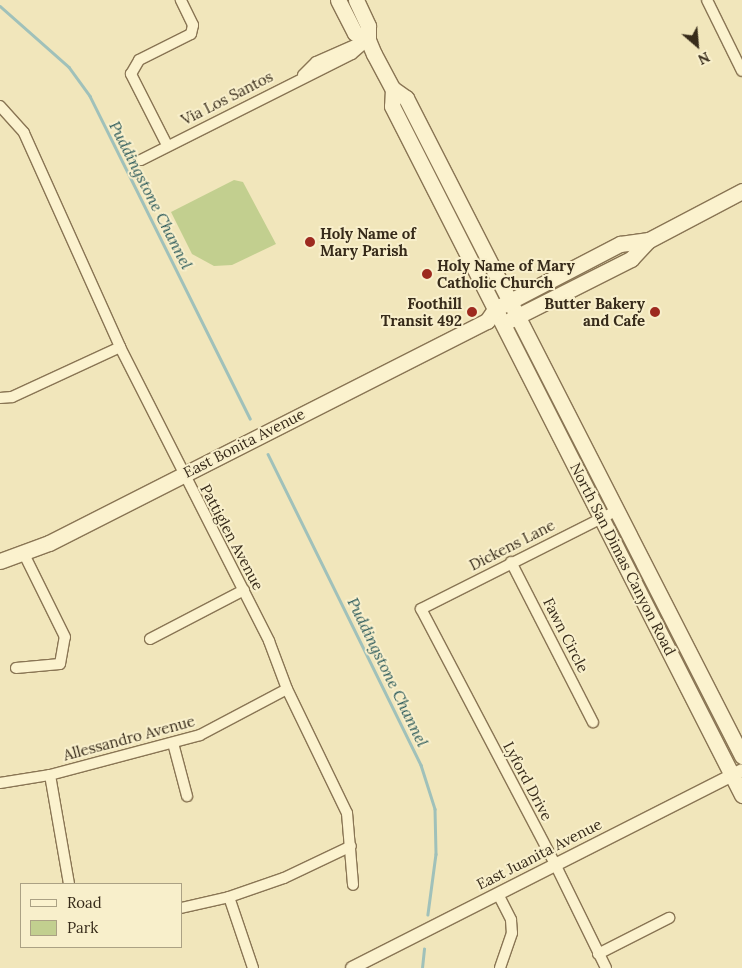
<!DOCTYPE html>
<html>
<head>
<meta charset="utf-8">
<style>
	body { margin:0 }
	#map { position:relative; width:742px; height:968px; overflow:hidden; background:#f1e6bb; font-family:Lora,serif }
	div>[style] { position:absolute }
	.green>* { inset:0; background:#c2cf8f }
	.stream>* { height:2.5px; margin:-1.25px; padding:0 1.25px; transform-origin:1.25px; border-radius:1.25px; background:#a0c1ba }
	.roads { filter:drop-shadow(1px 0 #897554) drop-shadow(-1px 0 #897554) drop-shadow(0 1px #897554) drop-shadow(0 -1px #897554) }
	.minor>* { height:10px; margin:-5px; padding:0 5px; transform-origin:5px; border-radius:5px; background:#fbf2ce }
	.tertiary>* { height:12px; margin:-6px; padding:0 6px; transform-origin:6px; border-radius:6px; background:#fbf2ce }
	.secondary>* { height:15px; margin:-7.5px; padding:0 7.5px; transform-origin:7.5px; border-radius:7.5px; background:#fbf2ce }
	.dots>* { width:14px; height:14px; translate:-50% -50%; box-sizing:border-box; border:2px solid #f8efcb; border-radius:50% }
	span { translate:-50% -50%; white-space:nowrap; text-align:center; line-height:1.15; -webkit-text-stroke:4px #f8efcb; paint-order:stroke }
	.street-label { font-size:15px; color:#372b1a }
	.poi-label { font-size:15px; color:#372b1a; font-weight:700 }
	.left { translate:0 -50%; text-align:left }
	.right { translate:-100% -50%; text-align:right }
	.water-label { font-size:16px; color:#285758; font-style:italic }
	.legend { position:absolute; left:20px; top:883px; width:162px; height:65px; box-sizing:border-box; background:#f8efcb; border:1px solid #aba184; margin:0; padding:6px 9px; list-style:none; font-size:15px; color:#372b1a }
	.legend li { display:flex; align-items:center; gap:10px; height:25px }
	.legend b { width:25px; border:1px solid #aba184 }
	.north { position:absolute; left:672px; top:20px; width:50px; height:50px; -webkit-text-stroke:4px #f8efcb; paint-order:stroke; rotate:153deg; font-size:14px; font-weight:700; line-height:20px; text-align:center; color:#372b1a }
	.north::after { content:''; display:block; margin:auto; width:18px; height:22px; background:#372b1a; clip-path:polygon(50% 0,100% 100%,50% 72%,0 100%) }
</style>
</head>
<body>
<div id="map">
	<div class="green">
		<div style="clip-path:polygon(234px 180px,243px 182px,276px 244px,232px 265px,214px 266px,192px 254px,171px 212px)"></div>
	</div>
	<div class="stream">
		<div style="left:0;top:6px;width:92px;rotate:41.5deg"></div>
		<div style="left:69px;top:67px;width:36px;rotate:54deg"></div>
		<div style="left:90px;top:96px;width:360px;rotate:63.6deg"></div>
		<div style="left:268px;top:454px;width:347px;rotate:63.8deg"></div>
		<div style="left:421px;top:765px;width:46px;rotate:72.3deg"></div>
		<div style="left:435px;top:809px;width:45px;rotate:88.7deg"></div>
		<div style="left:436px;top:854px;width:61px;rotate:97.6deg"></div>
		<div style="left:422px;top:968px;width:19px;rotate:-84deg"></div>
	</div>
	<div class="roads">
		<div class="minor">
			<div style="left:707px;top:0;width:79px;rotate:63.8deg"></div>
			<div style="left:303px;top:75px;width:18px;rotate:-45deg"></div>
			<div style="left:316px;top:62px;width:52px;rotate:-23.6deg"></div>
			<div style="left:0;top:106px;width:36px;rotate:48deg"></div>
			<div style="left:24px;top:133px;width:235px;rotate:65.8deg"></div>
			<div style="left:120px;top:347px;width:330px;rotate:63.1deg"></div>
			<div style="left:269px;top:641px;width:51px;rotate:69.4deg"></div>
			<div style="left:287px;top:689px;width:138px;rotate:64.2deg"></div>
			<div style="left:347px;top:813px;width:72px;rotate:85.2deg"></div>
			<div style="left:167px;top:145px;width:80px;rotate:-116.9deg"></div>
			<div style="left:131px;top:74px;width:16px;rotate:-60deg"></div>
			<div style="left:139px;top:60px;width:58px;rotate:-26.6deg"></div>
			<div style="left:191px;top:34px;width:9px;rotate:-77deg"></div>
			<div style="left:193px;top:25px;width:28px;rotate:-116deg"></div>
			<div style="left:141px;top:160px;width:236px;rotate:-26.7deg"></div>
			<div style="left:352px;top:54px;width:21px;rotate:-41deg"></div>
			<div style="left:0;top:398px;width:12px;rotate:-5deg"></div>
			<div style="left:12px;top:397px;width:119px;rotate:-24.8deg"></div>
			<div style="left:511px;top:562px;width:180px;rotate:62.9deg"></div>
			<div style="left:150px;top:639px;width:106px;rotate:-27.5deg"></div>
			<div style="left:16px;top:668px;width:44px;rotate:-5.2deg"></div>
			<div style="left:60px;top:664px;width:27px;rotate:-80deg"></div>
			<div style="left:65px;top:637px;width:93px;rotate:-116.3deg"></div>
			<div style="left:173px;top:743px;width:55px;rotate:75.2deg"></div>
			<div style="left:50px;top:775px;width:111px;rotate:80.1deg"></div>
			<div style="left:0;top:783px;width:51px;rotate:-9.1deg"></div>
			<div style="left:50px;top:775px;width:155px;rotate:-14.9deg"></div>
			<div style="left:200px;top:735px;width:98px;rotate:-27.9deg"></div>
			<div style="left:498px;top:894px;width:29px;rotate:63deg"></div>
			<div style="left:511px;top:920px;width:13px;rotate:86deg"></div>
			<div style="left:512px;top:933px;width:37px;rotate:109deg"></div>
			<div style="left:229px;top:897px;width:75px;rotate:71.3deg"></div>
			<div style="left:181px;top:908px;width:49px;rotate:-12.9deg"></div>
			<div style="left:229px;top:897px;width:58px;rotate:-19.1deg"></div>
			<div style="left:284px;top:878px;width:74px;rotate:-25.5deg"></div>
			<div style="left:598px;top:954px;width:80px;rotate:-26.9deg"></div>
			<div style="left:606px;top:968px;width:116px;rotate:-116.1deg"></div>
			<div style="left:555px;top:864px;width:288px;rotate:-117.7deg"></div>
			<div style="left:421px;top:609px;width:220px;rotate:-26.7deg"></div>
		</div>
		<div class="tertiary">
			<div style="left:352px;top:968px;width:437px;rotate:-26.9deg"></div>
		</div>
		<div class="secondary">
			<div style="left:338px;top:0;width:37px;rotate:63deg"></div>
			<div style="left:355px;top:33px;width:15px;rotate:28deg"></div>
			<div style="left:356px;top:0;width:29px;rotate:65deg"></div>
			<div style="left:368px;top:26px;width:14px;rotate:90deg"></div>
			<div style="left:368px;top:40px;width:15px;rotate:67deg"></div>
			<div style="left:374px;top:54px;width:40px;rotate:62deg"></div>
			<div style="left:393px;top:89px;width:16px;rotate:35deg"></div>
			<div style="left:406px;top:98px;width:739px;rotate:62.95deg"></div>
			<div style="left:393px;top:89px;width:17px;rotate:93deg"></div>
			<div style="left:392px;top:106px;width:773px;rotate:63.07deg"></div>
			<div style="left:510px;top:320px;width:136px;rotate:-26.8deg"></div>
			<div style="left:631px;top:259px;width:26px;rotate:-47deg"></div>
			<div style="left:649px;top:240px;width:105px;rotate:-27.8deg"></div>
			<div style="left:0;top:561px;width:52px;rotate:-20.2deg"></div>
			<div style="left:49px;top:543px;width:491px;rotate:-26.9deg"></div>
			<div style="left:487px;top:321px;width:14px;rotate:-56deg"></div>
			<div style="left:495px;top:309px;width:141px;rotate:-27.5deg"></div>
			<div style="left:620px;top:244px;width:29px;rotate:-8deg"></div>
		</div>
	</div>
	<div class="dots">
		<div style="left:310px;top:242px;background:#9d2a1f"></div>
		<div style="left:427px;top:274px;background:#9d2a1f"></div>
		<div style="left:472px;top:312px;background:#9d2a1f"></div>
		<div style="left:655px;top:312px;background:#9d2a1f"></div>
	</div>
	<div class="street-label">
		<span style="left:227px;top:98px;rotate:-27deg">Via Los Santos</span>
		<span style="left:244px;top:443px;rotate:-27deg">East Bonita Avenue</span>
		<span style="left:232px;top:537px;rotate:62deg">Pattiglen Avenue</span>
		<span style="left:512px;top:545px;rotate:-27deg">Dickens Lane</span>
		<span style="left:623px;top:559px;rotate:63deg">North San Dimas Canyon Road</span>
		<span style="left:566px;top:635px;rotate:63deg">Fawn Circle</span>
		<span style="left:129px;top:738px;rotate:-15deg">Allessandro Avenue</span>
		<span style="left:528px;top:781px;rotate:62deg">Lyford Drive</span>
		<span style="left:539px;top:854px;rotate:-27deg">East Juanita Avenue</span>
	</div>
	<div class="poi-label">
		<span class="left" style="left:320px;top:242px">Holy Name of<br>Mary Parish</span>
		<span class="left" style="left:437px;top:274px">Holy Name of Mary<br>Catholic Church</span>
		<span class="right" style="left:462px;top:312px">Foothill<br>Transit 492</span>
		<span class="right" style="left:645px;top:312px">Butter Bakery<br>and Cafe</span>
	</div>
	<div class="water-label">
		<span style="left:151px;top:195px;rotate:63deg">Puddingstone Channel</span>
		<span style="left:388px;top:672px;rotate:64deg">Puddingstone Channel</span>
	</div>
	<ul class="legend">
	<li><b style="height:6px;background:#fbf2ce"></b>Road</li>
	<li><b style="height:14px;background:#c2cf8f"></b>Park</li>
	</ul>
	<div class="north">N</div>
</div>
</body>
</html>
